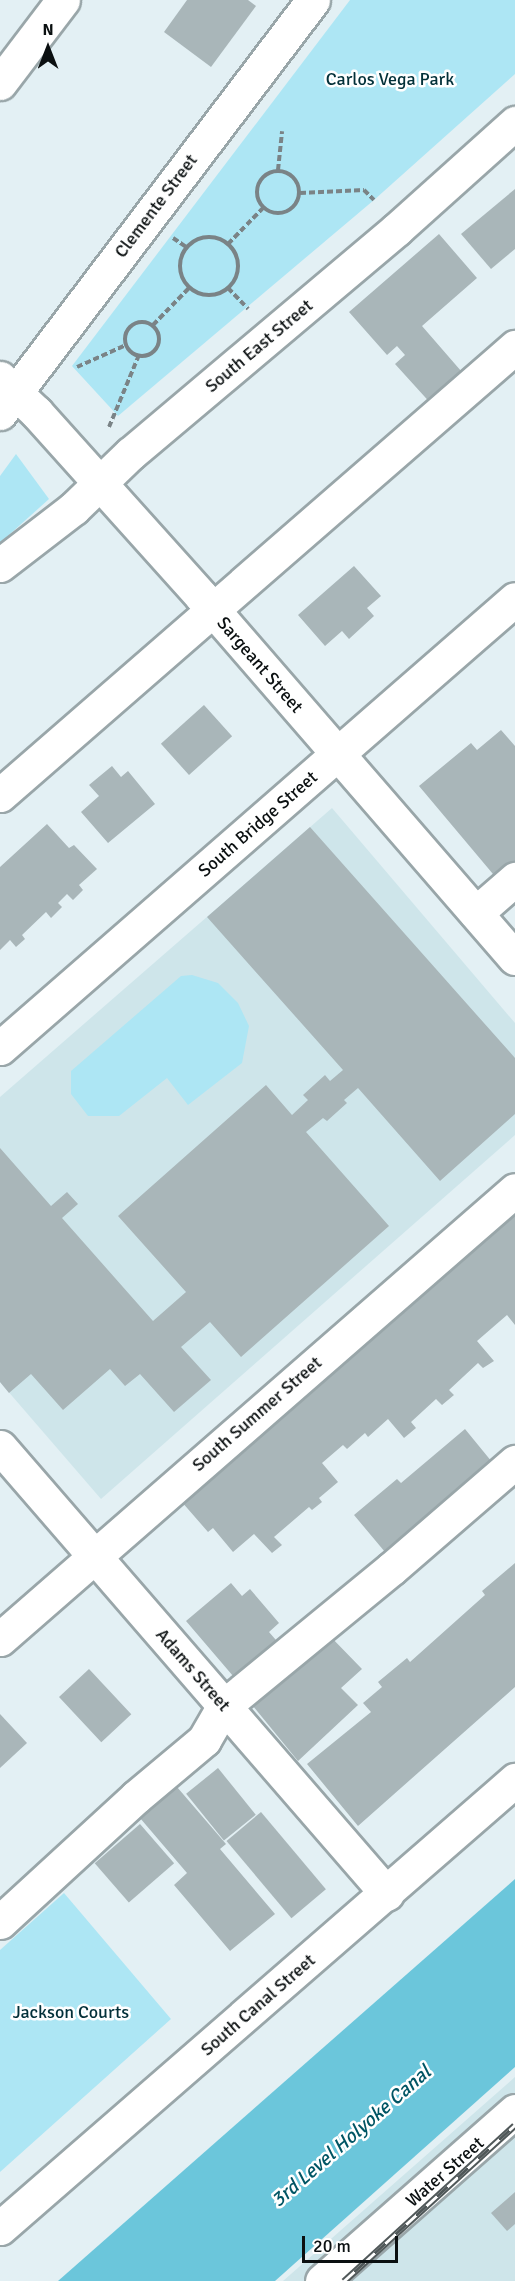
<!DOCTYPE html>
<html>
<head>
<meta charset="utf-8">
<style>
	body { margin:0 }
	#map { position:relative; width:515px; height:2281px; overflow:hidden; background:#e3f0f4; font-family:Signika,sans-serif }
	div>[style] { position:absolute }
	.built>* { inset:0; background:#cee5ea }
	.green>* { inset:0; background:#ade6f4 }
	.water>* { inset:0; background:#6bc6db }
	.building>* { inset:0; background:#a9b6b9; transform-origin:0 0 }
	.path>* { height:4px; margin-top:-2px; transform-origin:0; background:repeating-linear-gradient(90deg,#7a8386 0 6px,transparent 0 9px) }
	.path>.ring { margin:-2px; padding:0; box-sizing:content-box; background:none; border:4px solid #7a8386; border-radius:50% }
	.roads { filter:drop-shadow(2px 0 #99a6a9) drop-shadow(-2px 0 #99a6a9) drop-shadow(0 2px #99a6a9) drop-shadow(0 -2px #99a6a9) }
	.minor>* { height:33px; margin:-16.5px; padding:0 16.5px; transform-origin:16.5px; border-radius:16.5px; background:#fff }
	.rail>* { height:7px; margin-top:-3.5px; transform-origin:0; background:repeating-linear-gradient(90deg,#fff 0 14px,#505859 0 28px); box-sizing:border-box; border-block:2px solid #505859 }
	span { translate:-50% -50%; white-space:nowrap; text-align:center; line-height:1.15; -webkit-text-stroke:5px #fff; paint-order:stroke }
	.park-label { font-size:18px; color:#023039 }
	.street-label { font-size:18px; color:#0b1011 }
	.water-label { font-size:20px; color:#005564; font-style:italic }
	.north { position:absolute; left:18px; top:18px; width:60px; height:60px; -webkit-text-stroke:4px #fff; paint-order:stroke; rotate:0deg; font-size:16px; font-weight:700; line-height:24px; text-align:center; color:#0b1011 }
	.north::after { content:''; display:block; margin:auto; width:21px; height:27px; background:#0b1011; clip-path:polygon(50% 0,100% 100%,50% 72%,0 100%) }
	.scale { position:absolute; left:302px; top:2236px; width:96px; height:27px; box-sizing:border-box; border:3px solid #0b1011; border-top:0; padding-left:8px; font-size:18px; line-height:21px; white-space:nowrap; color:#0b1011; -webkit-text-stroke:4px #fff; paint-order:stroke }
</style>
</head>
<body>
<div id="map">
	<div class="built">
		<div style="clip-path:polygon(332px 808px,515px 1023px,515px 1135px,101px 1499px,0 1382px,0 1097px)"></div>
		<div style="clip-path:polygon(515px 2077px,515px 2281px,283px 2281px,315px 2253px)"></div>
	</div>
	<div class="green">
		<div style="clip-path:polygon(350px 0,515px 0,515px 74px,374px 200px,118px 416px,72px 366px)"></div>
		<div style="clip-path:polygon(16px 454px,49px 499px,0 543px,0 476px)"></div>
		<div style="clip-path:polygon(192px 975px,218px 983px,238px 1003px,249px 1026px,242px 1063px,188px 1105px,167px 1078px,119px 1116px,88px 1116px,71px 1094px,71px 1071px,181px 976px)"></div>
		<div style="clip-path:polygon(64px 1893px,171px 2019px,0 2172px,0 1950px)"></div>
	</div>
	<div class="water">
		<div style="clip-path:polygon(515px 1879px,515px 2067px,275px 2281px,58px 2281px)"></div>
	</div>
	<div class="building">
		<div style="clip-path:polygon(187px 0,248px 0,256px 6px,211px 67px,164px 32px)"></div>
		<div style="clip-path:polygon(515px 189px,515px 249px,491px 269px,461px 234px)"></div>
		<div style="clip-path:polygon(439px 234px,477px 278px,422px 326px,468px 379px,434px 407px,395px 364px,405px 355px,397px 346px,387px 355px,349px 312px)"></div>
		<div style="clip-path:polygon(354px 566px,381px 596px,367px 608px,374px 616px,349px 639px,342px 631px,325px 646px,298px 615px)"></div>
		<div style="left:204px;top:705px;width:42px;height:58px;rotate:48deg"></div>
		<div style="clip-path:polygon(501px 730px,515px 746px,515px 865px,498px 880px,419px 786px,471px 743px,477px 750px)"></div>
		<div style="clip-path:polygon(112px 766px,121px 777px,128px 771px,155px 804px,108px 843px,81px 812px,99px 796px,89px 785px)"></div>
		<div style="clip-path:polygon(47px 824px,69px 848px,74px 845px,97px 869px,79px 885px,83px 890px,73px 900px,67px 894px,58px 903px,62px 907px,51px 918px,46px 912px,22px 935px,25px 939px,16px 947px,10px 940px,0 950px,0 867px)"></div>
		<div style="clip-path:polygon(310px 827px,515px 1058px,515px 1114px,440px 1181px,358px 1088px,344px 1100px,347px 1103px,327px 1121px,323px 1118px,306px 1132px,389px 1226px,241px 1357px,210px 1322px,181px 1347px,211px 1380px,174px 1412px,140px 1374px,125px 1386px,110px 1369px,63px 1410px,31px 1374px,9px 1393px,0 1382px,0 1148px,51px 1206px,67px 1192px,78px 1204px,62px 1218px,153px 1321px,186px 1292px,118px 1216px,266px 1085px,292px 1115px,308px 1100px,303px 1095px,325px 1075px,330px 1081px,343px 1070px,207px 917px)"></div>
		<div style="clip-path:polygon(515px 1212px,515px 1325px,507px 1315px,477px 1341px,494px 1361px,483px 1368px,478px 1363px,449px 1390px,454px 1395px,442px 1405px,436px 1399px,411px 1422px,416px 1428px,404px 1438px,388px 1419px,368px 1437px,365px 1433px,347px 1449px,343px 1445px,322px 1463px,338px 1482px,319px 1498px,322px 1502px,312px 1510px,309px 1507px,274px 1537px,282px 1545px,272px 1553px,254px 1534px,233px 1552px,213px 1528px,208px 1532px,181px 1501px)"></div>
		<div style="clip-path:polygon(465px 1429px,492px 1462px,390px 1558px,354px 1515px,397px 1479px,401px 1483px)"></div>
		<div style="clip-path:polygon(515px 1563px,515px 1687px,358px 1826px,307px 1764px,371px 1712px,363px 1703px,382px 1687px,378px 1682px,407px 1658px,410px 1662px,485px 1595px,482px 1591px)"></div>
		<div style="clip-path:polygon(231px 1583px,242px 1596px,250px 1589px,279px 1623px,269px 1632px,282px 1647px,239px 1683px,186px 1621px)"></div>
		<div style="clip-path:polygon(328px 1634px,362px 1669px,341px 1688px,358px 1705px,298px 1761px,248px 1700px)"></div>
		<div style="left:89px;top:1669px;width:62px;height:41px;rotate:47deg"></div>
		<div style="clip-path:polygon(0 1714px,27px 1743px,0 1768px)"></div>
		<div style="left:218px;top:1768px;width:60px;height:41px;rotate:51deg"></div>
		<div style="clip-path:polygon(177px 1787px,226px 1844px,220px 1849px,275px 1914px,230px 1951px,174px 1885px,187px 1873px,140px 1818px)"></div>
		<div style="left:261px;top:1812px;width:101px;height:45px;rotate:50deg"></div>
		<div style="left:140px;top:1824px;width:52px;height:60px;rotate:49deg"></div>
		<div style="clip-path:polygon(515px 2192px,515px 2224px,507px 2231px,491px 2213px)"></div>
	</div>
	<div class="path">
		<div style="left:278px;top:170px;width:39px;rotate:-84deg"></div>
		<div class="ring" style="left:257px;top:171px;width:38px;height:38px"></div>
		<div style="left:300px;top:193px;width:64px;rotate:-2.7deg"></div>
		<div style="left:364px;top:190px;width:14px;rotate:45deg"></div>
		<div class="ring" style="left:180px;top:237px;width:54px;height:54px"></div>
		<div style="left:173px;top:238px;width:18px;rotate:34deg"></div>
		<div style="left:228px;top:244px;width:50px;rotate:-45.8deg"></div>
		<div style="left:228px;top:288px;width:29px;rotate:46deg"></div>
		<div class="ring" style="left:125px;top:322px;width:30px;height:30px"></div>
		<div style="left:153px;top:325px;width:53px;rotate:-45.8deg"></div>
		<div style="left:77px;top:367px;width:54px;rotate:-24.2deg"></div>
		<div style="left:109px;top:427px;width:78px;rotate:-67.4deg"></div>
	</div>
	<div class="roads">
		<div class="minor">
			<div style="left:0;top:83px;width:104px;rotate:-52.8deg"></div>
			<div style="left:0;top:378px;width:50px;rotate:43.4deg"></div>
			<div style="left:36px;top:412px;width:247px;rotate:48.1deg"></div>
			<div style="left:201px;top:596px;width:479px;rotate:49.1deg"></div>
			<div style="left:0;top:413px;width:518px;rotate:-52.84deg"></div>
			<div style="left:0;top:565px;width:93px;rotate:-37.6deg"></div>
			<div style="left:74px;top:508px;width:78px;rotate:-44deg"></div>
			<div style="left:130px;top:454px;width:349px;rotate:-40.1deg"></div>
			<div style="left:397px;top:229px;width:159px;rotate:-41.9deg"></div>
			<div style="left:0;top:795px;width:683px;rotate:-41.02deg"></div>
			<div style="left:476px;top:913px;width:52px;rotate:-41.1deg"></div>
			<div style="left:0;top:1048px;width:683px;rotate:-41.08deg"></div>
			<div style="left:0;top:1447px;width:591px;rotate:49.11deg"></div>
			<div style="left:0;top:1639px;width:683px;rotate:-41.08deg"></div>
			<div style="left:0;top:1922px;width:185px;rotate:-42.6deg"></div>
			<div style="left:136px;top:1797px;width:89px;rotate:-40deg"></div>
			<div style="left:204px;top:1740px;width:39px;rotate:-60deg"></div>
			<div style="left:224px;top:1706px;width:216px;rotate:-39.4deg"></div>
			<div style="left:391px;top:1569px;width:164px;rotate:-40.8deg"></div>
			<div style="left:0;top:2228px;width:683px;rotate:-41.02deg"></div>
			<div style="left:322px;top:2281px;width:257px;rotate:-41.4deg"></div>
		</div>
	</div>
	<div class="rail">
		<div style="left:344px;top:2281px;width:231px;rotate:-42.4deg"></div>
	</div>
	<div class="park-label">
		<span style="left:390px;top:79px">Carlos Vega Park</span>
		<span style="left:71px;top:2012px">Jackson Courts</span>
	</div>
	<div class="street-label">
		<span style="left:156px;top:206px;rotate:-53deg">Clemente Street</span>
		<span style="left:259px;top:346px;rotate:-40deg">South East Street</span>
		<span style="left:260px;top:665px;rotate:49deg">Sargeant Street</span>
		<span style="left:258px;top:824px;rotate:-41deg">South Bridge Street</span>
		<span style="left:257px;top:1414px;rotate:-41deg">South Summer Street</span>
		<span style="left:193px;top:1670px;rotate:49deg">Adams Street</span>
		<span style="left:258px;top:2005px;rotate:-41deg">South Canal Street</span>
		<span style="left:445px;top:2172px;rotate:-41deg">Water Street</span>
	</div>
	<div class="water-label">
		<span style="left:351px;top:2136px;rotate:-41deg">3rd Level Holyoke Canal</span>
	</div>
	<div class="north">N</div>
	<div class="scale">20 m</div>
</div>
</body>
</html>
